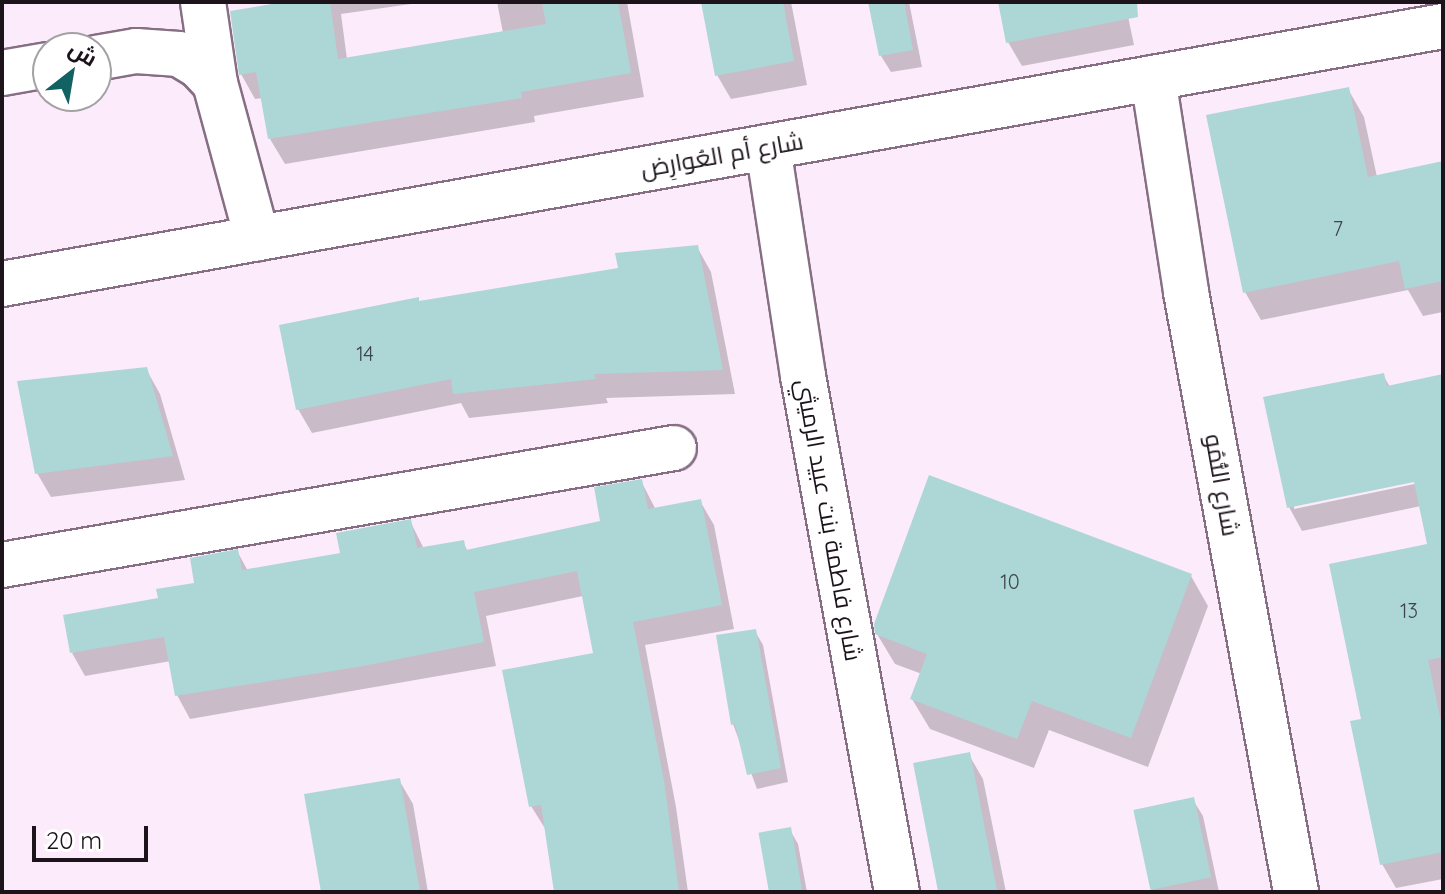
<!DOCTYPE html>
<html>
<head>
<meta charset="utf-8">
<style>
	body { margin:0 }
	#map { position:relative; width:1445px; height:894px; overflow:hidden; background:#fcecfb; font-family:Quicksand,Cairo,sans-serif }
	div>[style] { position:absolute }
	.shadow>* { inset:0; background:#0003 }
	.building>* { inset:0; background:#add7d6; transform-origin:0 0 }
	.roads { filter:drop-shadow(2px 0 #866e84) drop-shadow(-2px 0 #866e84) drop-shadow(0 2px #866e84) drop-shadow(0 -2px #866e84) }
	.street>* { height:44px; margin:-22px; padding:0 22px; transform-origin:22px; border-radius:22px; background:#fff }
	span { translate:-50% -50%; white-space:nowrap; text-align:center; line-height:1.15; -webkit-text-stroke:6px #fff; paint-order:stroke }
	.number-label { font-size:20px; color:#40444a }
	.number-label span { -webkit-text-stroke-width:0 }
	.street-label { font-size:24px; color:#1c131b }
	.frame { position:absolute; inset:0; border:4px solid #1c131b; pointer-events:none }
	.north { position:absolute; left:32px; top:32px; width:80px; height:80px; box-sizing:border-box; background:#fff; border:2px solid #a4a1a4; border-radius:50%; rotate:31deg; font-size:22px; font-weight:700; line-height:32px; text-align:center; color:#1c131b }
	.north::after { content:''; display:block; margin:auto; width:28px; height:36px; background:#126263; clip-path:polygon(50% 0,100% 100%,50% 72%,0 100%) }
	.scale { position:absolute; left:32px; top:826px; width:116px; height:36px; box-sizing:border-box; border:4px solid #1c131b; border-top:0; padding-left:10px; font-size:24px; line-height:28px; white-space:nowrap; color:#1c131b; -webkit-text-stroke:6px #fff; paint-order:stroke }
</style>
</head>
<body>
<div id="map">
	<div class="shadow">
		<div style="clip-path:polygon(272px 2px,425px 2px,341px 14px,347px 59px,503px 33px,497px 2px,627px 2px,644px 97px,534px 116px,535px 122px,285px 164px,270px 139px,263px 98px,255px 99px,241px 74px)"></div>
		<div style="clip-path:polygon(704px 2px,791px 2px,807px 85px,731px 99px,717px 75px)"></div>
		<div style="clip-path:polygon(870px 2px,909px 2px,922px 67px,891px 72px,881px 56px)"></div>
		<div style="clip-path:polygon(1000px 2px,1125px 2px,1134px 45px,1022px 66px,1008px 42px)"></div>
		<div style="clip-path:polygon(1348px 89px,1364px 117px,1377px 177px,1443px 163px,1443px 312px,1423px 316px,1408px 290px,1261px 320px,1245px 292px)"></div>
		<div style="clip-path:polygon(697px 247px,711px 272px,735px 394px,606px 398px,608px 403px,469px 418px,461px 403px,312px 433px,298px 409px,420px 302px,620px 269px)"></div>
		<div style="clip-path:polygon(146px 369px,160px 394px,185px 480px,51px 497px,37px 473px)"></div>
		<div style="clip-path:polygon(evenodd,1383px 375px,1390px 387px,1443px 376px,1443px 879px,1396px 888px,1382px 864px,1363px 720px,1430px 546px,1421px 506px,1302px 531px,1289px 507px,1383px 375px,1423px 478px,1424px 482px,1294px 509px,1294px 504px,1423px 478px)"></div>
		<div style="clip-path:polygon(641px 481px,656px 510px,700px 501px,714px 525px,734px 629px,645px 645px,676px 807px,688px 892px,556px 892px,546px 830px,531px 806px,595px 654px,583px 596px,486px 616px,496px 666px,190px 719px,177px 695px,171px 661px,85px 676px,72px 653px,160px 600px,197px 584px,237px 551px,248px 571px,342px 555px,410px 521px,424px 549px,463px 542px,468px 552px,603px 522px)"></div>
		<div style="clip-path:polygon(1191px 576px,1208px 606px,1148px 767px,1049px 730px,1034px 768px,930px 729px,912px 699px,922px 674px,895px 664px,877px 634px)"></div>
		<div style="clip-path:polygon(755px 631px,763px 645px,788px 782px,757px 789px,733px 724px)"></div>
		<div style="clip-path:polygon(969px 755px,983px 779px,1006px 892px,941px 892px)"></div>
		<div style="clip-path:polygon(399px 780px,413px 804px,428px 892px,323px 892px)"></div>
		<div style="clip-path:polygon(1193px 800px,1203px 816px,1219px 892px,1154px 892px,1151px 888px)"></div>
		<div style="clip-path:polygon(790px 830px,798px 844px,807px 892px,771px 892px)"></div>
	</div>
	<div class="building">
		<div style="clip-path:polygon(284px 2px,330px 2px,338px 59px,546px 24px,542px 2px,618px 2px,631px 73px,521px 92px,522px 98px,268px 139px,256px 72px,239px 75px,230px 11px)"></div>
		<div style="clip-path:polygon(701px 2px,783px 2px,794px 61px,715px 76px)"></div>
		<div style="clip-path:polygon(868px 2px,904px 2px,913px 50px,879px 56px)"></div>
		<div style="clip-path:polygon(998px 2px,1137px 2px,1138px 17px,1006px 43px)"></div>
		<div style="clip-path:polygon(1349px 87px,1368px 177px,1443px 161px,1443px 281px,1405px 289px,1399px 261px,1243px 293px,1206px 115px)"></div>
		<div style="clip-path:polygon(698px 245px,723px 370px,594px 374px,596px 379px,453px 394px,451px 379px,296px 410px,279px 325px,419px 297px,419px 301px,618px 268px,615px 253px)"></div>
		<div style="clip-path:polygon(147px 367px,173px 456px,35px 474px,17px 381px)"></div>
		<div style="clip-path:polygon(1384px 373px,1387px 386px,1443px 374px,1443px 657px,1428px 660px,1443px 731px,1443px 852px,1380px 865px,1350px 721px,1361px 719px,1329px 564px,1427px 544px,1414px 482px,1287px 508px,1263px 397px)"></div>
		<div style="clip-path:polygon(929px 475px,1192px 574px,1131px 738px,1032px 701px,1017px 739px,910px 699px,927px 654px,875px 634px,874px 624px)"></div>
		<div style="clip-path:polygon(642px 479px,648px 509px,701px 499px,722px 605px,633px 622px,664px 781px,679px 892px,554px 892px,541px 805px,529px 807px,502px 670px,593px 653px,577px 571px,474px 592px,484px 642px,363px 666px,175px 696px,164px 637px,70px 653px,63px 615px,158px 598px,156px 589px,194px 583px,190px 558px,238px 549px,242px 570px,340px 553px,336px 533px,411px 519px,417px 548px,464px 540px,466px 550px,600px 521px,594px 487px)"></div>
		<div style="clip-path:polygon(756px 629px,781px 768px,747px 775px,735px 724px,731px 725px,716px 635px)"></div>
		<div style="left:970px;top:752px;width:143px;height:58px;rotate:79deg"></div>
		<div style="clip-path:polygon(400px 778px,420px 892px,321px 892px,304px 794px)"></div>
		<div style="left:1194px;top:797px;width:82px;height:62px;rotate:78deg"></div>
		<div style="left:791px;top:827px;width:66px;height:33px;rotate:80deg"></div>
	</div>
	<div class="roads">
		<div class="street">
			<div style="left:203px;top:2px;width:82px;rotate:81.6deg"></div>
			<div style="left:96px;top:58px;width:41px;rotate:-9.9deg"></div>
			<div style="left:136px;top:51px;width:43px;rotate:4deg"></div>
			<div style="left:179px;top:54px;width:23px;rotate:31deg"></div>
			<div style="left:199px;top:66px;width:23px;rotate:47deg"></div>
			<div style="left:215px;top:83px;width:161px;rotate:74.8deg"></div>
			<div style="left:2px;top:73px;width:47px;rotate:-9.9deg"></div>
			<div style="left:1153px;top:78px;width:217px;rotate:81.2deg"></div>
			<div style="left:1186px;top:292px;width:610px;rotate:79.61deg"></div>
			<div style="left:768px;top:147px;width:232px;rotate:81.3deg"></div>
			<div style="left:803px;top:376px;width:524px;rotate:79.68deg"></div>
			<div style="left:2px;top:284px;width:1464px;rotate:-10.15deg"></div>
			<div style="left:2px;top:565px;width:682px;rotate:-9.88deg"></div>
		</div>
	</div>
	<div class="number-label">
		<span style="left:1338px;top:228px">7</span>
		<span style="left:365px;top:353px">14</span>
		<span style="left:1010px;top:581px">10</span>
		<span style="left:1409px;top:610px">13</span>
	</div>
	<div class="street-label">
		<span style="left:722px;top:155px;rotate:-10deg">شارع أم العُوارِض</span>
		<span style="left:1222px;top:485px;rotate:80deg">شارع النُّمُو</span>
		<span style="left:829px;top:520px;rotate:80deg">شارع فاطمة بنت عبيد الرميثي</span>
	</div>
	<div class="frame"></div>
	<div class="north">ش</div>
	<div class="scale">20 m</div>
</div>
</body>
</html>
